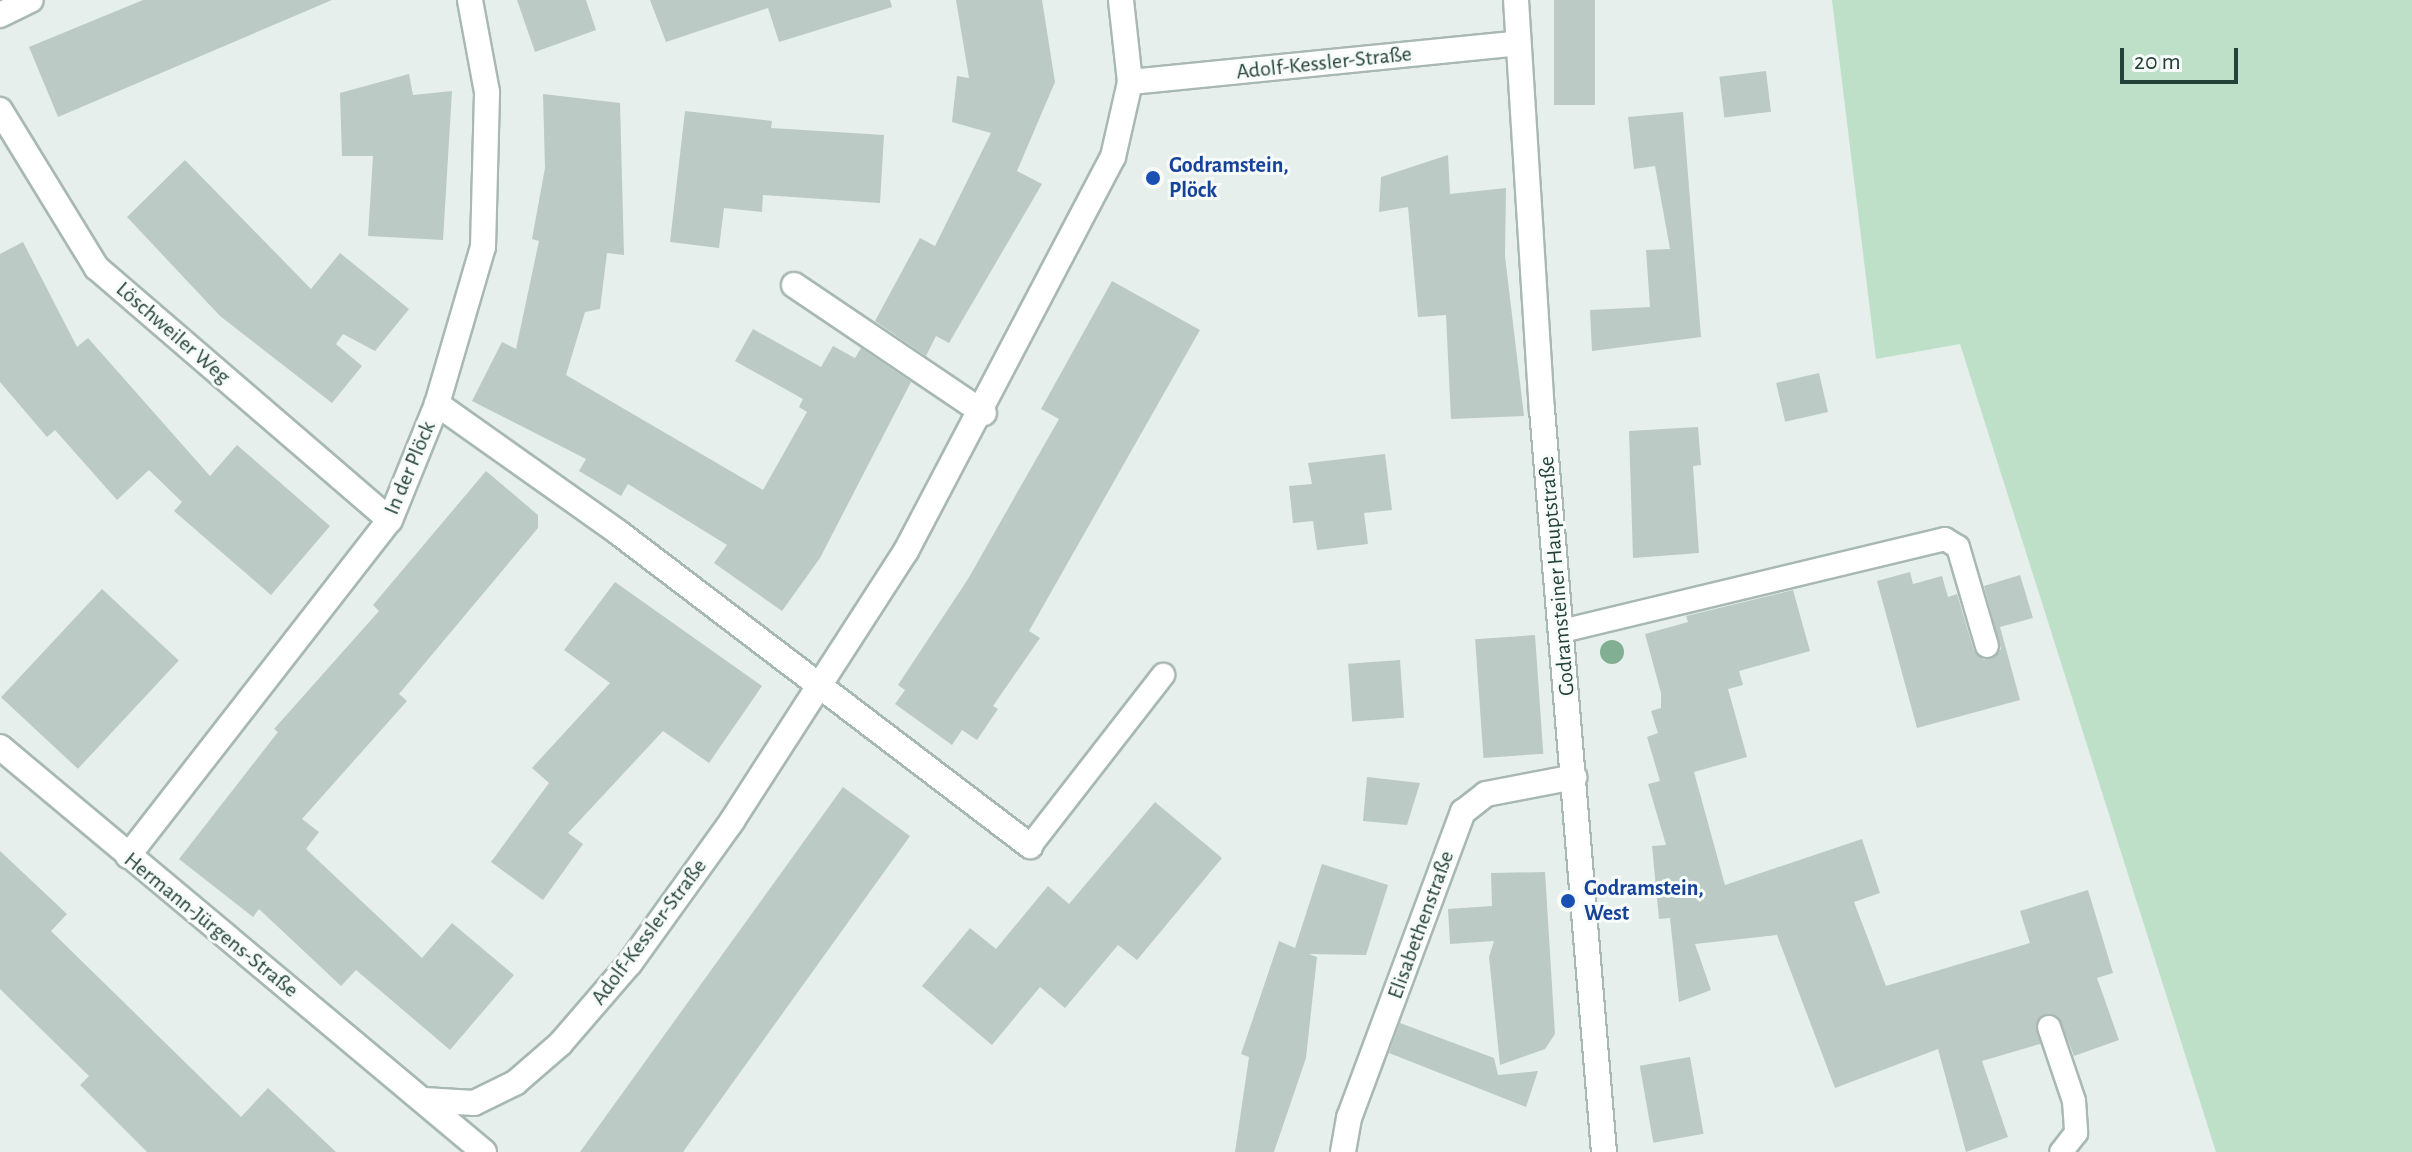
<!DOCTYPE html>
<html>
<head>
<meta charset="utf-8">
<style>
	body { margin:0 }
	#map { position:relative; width:2412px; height:1152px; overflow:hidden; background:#e6efeb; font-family:"Alegreya Sans",sans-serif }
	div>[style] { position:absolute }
	.green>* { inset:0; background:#bfe0c8 }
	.building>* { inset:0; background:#bbcac4; transform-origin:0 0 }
	.roads { filter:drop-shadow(2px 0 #a8b8b2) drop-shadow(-2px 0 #a8b8b2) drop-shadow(0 2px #a8b8b2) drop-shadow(0 -2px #a8b8b2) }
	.lane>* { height:22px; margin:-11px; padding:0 11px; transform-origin:11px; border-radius:11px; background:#fff }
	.street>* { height:24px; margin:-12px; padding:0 12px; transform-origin:12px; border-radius:12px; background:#fff }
	.secondary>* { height:24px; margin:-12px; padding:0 12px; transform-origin:12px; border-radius:12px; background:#fff }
	.trees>* { width:24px; height:24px; margin:-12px; border-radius:50%; background:#80af93 }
	.dots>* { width:22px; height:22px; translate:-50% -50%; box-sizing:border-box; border:4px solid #f7fbf9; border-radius:50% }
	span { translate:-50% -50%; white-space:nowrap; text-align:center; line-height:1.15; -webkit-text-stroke:6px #f7fbf9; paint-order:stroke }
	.street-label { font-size:22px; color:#24423a }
	.transit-label { font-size:22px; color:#164399; font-weight:700 }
	.left { translate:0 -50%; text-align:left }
	.scale { position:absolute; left:2120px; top:48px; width:118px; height:36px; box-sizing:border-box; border:4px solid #24423a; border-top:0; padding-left:10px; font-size:24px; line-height:28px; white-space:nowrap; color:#24423a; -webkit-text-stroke:6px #f7fbf9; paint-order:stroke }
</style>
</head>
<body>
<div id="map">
	<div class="green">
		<div style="clip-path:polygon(1832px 0,2412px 0,2412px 1152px,2216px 1152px,1960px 344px,1876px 359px)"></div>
	</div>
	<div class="building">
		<div style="clip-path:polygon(143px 0,332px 0,58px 117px,29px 47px)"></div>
		<div style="clip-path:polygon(517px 0,586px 0,596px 30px,535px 52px)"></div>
		<div style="clip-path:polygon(650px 0,890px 0,892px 7px,779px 42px,768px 8px,666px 42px)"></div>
		<div style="clip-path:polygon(956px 0,1042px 0,1055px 82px,1017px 171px,1042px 184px,949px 343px,936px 336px,926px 356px,875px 321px,920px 238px,935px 246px,991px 133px,952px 122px,957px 76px,969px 78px)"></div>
		<div style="left:1554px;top:0;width:41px;height:105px"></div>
		<div style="left:1766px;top:71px;width:41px;height:47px;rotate:83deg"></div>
		<div style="clip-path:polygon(409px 74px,413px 95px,452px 91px,443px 240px,368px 236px,373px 156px,342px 156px,340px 93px)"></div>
		<div style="clip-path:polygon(543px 94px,620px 103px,624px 255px,607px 253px,600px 309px,585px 312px,566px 375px,763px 490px,807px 412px,799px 407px,803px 399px,735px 361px,753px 329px,821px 367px,833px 346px,855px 358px,861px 348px,911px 382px,820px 558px,782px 611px,714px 563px,727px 545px,628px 484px,621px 496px,579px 471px,586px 459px,472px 401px,502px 342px,516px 349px,539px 241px,532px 239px,545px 168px)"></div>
		<div style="clip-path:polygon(685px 111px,772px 121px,771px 128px,884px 135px,880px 203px,763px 195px,762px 212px,724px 208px,719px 248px,670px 242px)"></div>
		<div style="clip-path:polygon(1683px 112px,1701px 337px,1592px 351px,1590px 310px,1650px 307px,1646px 250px,1670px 249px,1655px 166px,1634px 169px,1628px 117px)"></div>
		<div style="clip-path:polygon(1448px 155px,1450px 194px,1506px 188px,1505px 256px,1524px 416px,1451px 419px,1446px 315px,1418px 317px,1408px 207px,1379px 212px,1381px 177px)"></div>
		<div style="clip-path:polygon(185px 160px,311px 289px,340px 253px,409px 309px,375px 351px,343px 334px,336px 344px,362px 366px,332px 403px,220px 316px,127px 217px)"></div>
		<div style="clip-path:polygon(23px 242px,77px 347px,88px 338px,210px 476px,237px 445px,330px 526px,271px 595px,174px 511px,182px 502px,149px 470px,117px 500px,55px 430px,47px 437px,0 382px,0 254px)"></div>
		<div style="clip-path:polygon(1112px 281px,1200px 330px,1029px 631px,1040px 638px,993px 706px,998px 709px,977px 740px,962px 730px,952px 745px,895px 704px,905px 690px,898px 685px,968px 579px,1059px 419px,1041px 409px)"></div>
		<div style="left:1819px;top:373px;width:40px;height:44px;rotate:77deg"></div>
		<div style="clip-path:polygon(1698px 427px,1701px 465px,1693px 466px,1699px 553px,1633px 558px,1629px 431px)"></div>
		<div style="clip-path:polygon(1385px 454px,1392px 510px,1364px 513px,1368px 544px,1317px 550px,1313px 521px,1293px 523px,1289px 486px,1312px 484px,1308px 463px)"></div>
		<div style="clip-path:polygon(486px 471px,538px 515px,538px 528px,399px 694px,407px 701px,302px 819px,319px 832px,306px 849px,422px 958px,452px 923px,514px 975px,450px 1050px,356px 970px,341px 986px,259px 909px,253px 917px,179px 859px,278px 732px,274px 729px,379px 611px,373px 605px)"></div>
		<div style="clip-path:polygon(1910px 572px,1913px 584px,1942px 576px,1948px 597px,1957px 594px,1974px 651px,1984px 660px,2001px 649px,1984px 586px,2020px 575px,2033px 618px,2000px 627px,2020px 700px,1917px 728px,1877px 581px)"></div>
		<div style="clip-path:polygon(615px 582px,762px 686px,709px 763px,663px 731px,568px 833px,583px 844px,543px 900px,491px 862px,549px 783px,532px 768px,610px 683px,564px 650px)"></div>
		<div style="left:102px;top:589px;width:105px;height:148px;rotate:43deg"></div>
		<div style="clip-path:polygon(1793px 590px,1810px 651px,1739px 671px,1743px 685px,1728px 689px,1747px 757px,1694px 772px,1725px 885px,1862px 839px,1880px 893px,1854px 902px,1886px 986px,2030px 943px,2020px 911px,2088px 890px,2113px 973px,2097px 978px,2119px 1040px,2074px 1056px,2059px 1017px,2039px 1017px,2040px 1044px,1982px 1061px,2008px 1137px,1966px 1152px,1938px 1049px,1835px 1088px,1777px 935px,1695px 944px,1711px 990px,1679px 1002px,1670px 918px,1659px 919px,1652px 846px,1666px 845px,1648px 784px,1660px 781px,1647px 737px,1658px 733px,1651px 711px,1661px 708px,1661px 693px,1645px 634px,1688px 622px,1686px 616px)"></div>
		<div style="left:1535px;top:635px;width:119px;height:60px;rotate:86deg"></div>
		<div style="left:1400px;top:660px;width:58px;height:52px;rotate:86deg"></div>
		<div style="clip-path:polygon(1367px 777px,1420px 783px,1407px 825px,1363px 821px)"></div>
		<div style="clip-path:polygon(843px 787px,910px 836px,683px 1152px,580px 1152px)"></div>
		<div style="clip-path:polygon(1155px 802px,1222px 858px,1137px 960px,1118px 945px,1065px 1008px,1040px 987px,992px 1045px,922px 986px,970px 928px,996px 949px,1048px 886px,1069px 904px)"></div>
		<div style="clip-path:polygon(0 851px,67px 914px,51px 931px,241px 1117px,268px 1088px,336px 1152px,147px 1152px,80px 1085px,89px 1076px,0 989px)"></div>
		<div style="clip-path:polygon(1322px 864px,1388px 885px,1366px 955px,1309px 954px,1317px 957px,1306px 1058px,1274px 1152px,1235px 1152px,1249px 1057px,1241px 1054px,1279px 941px,1295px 948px)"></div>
		<div style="clip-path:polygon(1545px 872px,1555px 1034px,1545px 1049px,1500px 1065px,1489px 957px,1494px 941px,1450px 944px,1448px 909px,1492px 906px,1491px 873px)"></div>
		<div style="clip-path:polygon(1400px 1023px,1494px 1058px,1498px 1075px,1538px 1071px,1526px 1107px,1389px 1053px)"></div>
		<div style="left:1690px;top:1057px;width:78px;height:51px;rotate:80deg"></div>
	</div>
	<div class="roads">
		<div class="lane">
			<div style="left:1562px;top:631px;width:394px;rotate:-13.5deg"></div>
			<div style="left:1945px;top:539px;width:15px;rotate:32deg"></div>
			<div style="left:1958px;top:547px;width:103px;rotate:73.7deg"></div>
			<div style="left:1030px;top:846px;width:217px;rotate:-52.1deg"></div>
			<div style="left:2049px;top:1027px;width:78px;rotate:71.3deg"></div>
			<div style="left:2074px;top:1101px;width:32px;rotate:86deg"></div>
			<div style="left:2076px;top:1133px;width:24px;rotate:128deg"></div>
		</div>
		<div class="street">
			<div style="left:0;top:15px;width:34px;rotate:-26deg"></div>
			<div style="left:1130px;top:82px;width:390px;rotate:-5.7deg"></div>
			<div style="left:0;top:110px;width:185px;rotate:58.5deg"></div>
			<div style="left:97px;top:268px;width:386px;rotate:40.7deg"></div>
			<div style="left:794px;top:285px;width:229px;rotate:34deg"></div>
			<div style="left:437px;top:404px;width:223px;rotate:35.3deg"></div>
			<div style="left:619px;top:533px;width:517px;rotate:37.29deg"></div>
			<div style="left:0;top:747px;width:631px;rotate:39.92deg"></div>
			<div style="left:128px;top:856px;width:426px;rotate:-52.1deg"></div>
			<div style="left:390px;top:520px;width:125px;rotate:-67.9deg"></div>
			<div style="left:437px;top:404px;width:164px;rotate:-73.7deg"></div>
			<div style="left:483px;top:247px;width:155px;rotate:-88.5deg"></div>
			<div style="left:487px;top:92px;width:94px;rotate:-100.5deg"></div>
			<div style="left:424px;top:1100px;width:50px;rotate:3.4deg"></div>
			<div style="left:474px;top:1103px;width:46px;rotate:-26deg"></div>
			<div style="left:515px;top:1083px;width:60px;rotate:-40.9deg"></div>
			<div style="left:560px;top:1044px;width:107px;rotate:-49.2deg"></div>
			<div style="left:630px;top:963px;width:175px;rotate:-54.3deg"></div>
			<div style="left:732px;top:821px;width:321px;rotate:-57.2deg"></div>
			<div style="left:906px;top:551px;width:445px;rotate:-62.3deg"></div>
			<div style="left:1113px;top:157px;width:77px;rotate:-77.2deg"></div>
			<div style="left:1130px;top:82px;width:82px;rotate:-96.3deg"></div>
			<div style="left:1343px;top:1152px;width:35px;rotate:-80deg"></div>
			<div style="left:1349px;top:1118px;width:327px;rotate:-69.6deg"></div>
			<div style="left:1463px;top:812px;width:29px;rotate:-38deg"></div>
			<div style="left:1486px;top:794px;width:90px;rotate:-10.9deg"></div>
		</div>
		<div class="secondary">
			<div style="left:1516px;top:0;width:410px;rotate:86.4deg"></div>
			<div style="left:1542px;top:409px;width:746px;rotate:85.23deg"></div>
		</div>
	</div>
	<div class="trees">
		<div style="left:1612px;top:652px"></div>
	</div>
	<div class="dots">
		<div style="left:1153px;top:178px;background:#1a4fb4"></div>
		<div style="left:1568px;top:901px;background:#1a4fb4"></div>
	</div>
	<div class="street-label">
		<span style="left:1324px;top:63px;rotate:-6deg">Adolf-Kessler-Straße</span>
		<span style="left:173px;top:333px;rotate:41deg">Löschweiler Weg</span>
		<span style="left:410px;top:468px;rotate:-67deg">In der Plöck</span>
		<span style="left:1557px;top:576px;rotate:-95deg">Godramsteiner Hauptstraße</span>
		<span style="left:211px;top:925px;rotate:39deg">Hermann-Jürgens-Straße</span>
		<span style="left:1421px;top:925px;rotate:-70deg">Elisabethenstraße</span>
		<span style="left:649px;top:932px;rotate:-53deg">Adolf-Kessler-Straße</span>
	</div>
	<div class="transit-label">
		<span class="left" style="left:1169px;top:178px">Godramstein,<br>Plöck</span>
		<span class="left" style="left:1584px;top:901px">Godramstein,<br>West</span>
	</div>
	<div class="scale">20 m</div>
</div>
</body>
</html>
